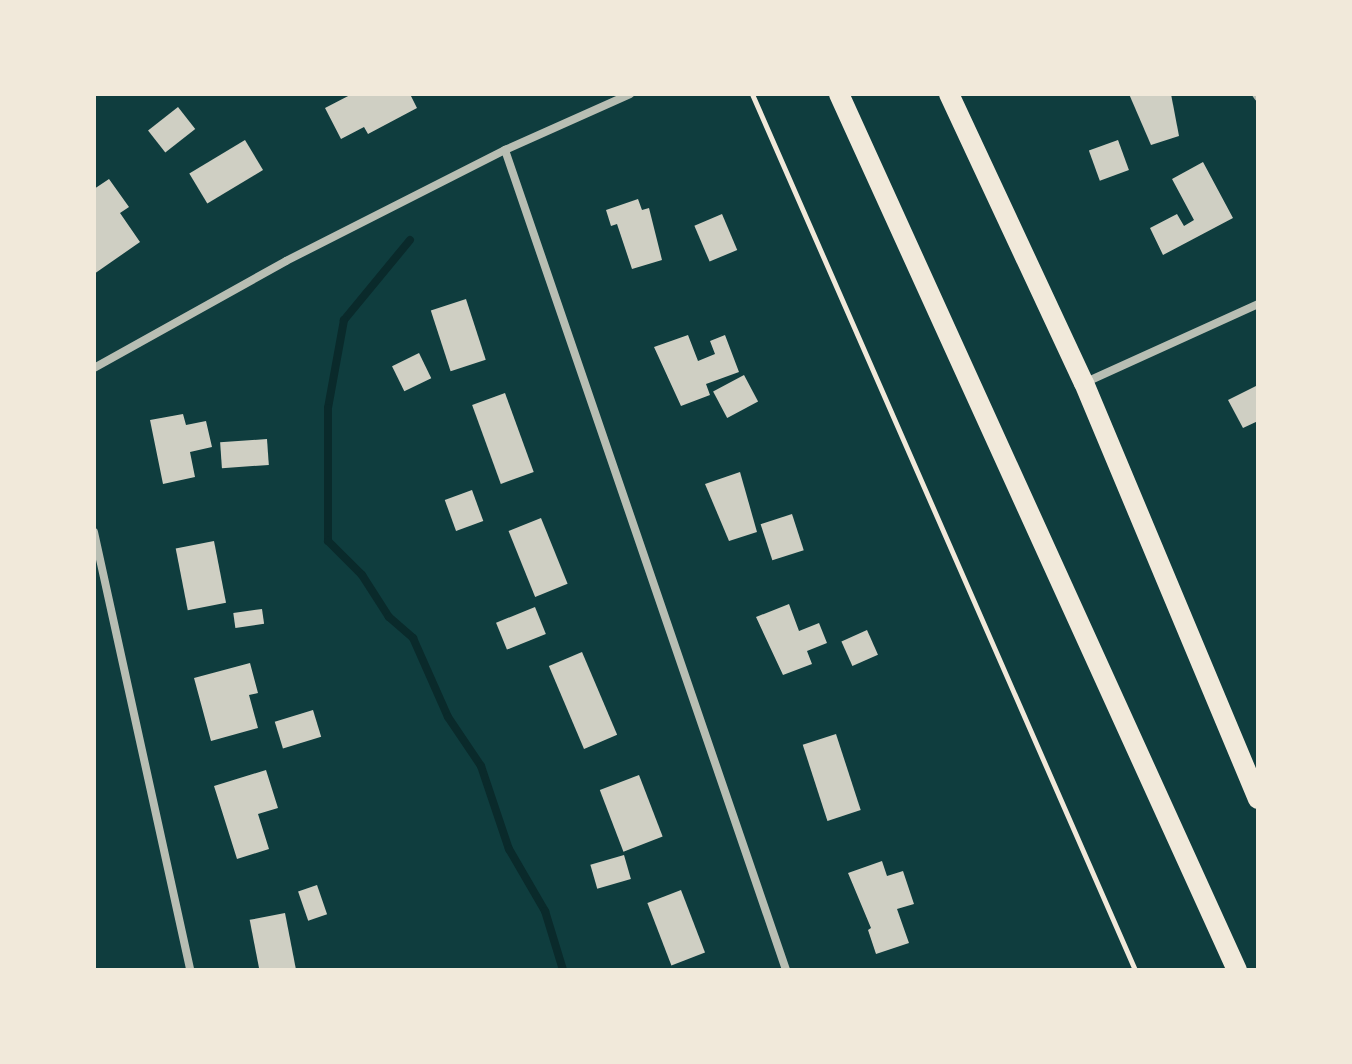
<!DOCTYPE html>
<html>
<head>
<meta charset="utf-8">
<style>
	body { margin:0 }
	#map { position:relative; width:1352px; height:1064px; overflow:hidden; background:#0f3d3e; font-family:"Noto Sans",sans-serif }
	div>[style] { position:absolute }
	.stream>* { height:8px; margin:-4px; padding:0 4px; transform-origin:4px; border-radius:4px; background:#0a2a2b }
	.building>* { inset:0; background:#cfcfc3; transform-origin:0 0 }
	.path>* { height:5px; margin:-2.5px; padding:0 2.5px; transform-origin:2.5px; border-radius:2.5px; background:#f1e9da }
	.minor>* { height:8px; margin:-4px; padding:0 4px; transform-origin:4px; border-radius:4px; background:#b8beb3 }
	.primary>* { height:20px; margin:-10px; padding:0 10px; transform-origin:10px; border-radius:10px; background:#f1e9da }
	span { translate:-50% -50%; white-space:nowrap; text-align:center; line-height:1.15; -webkit-text-stroke:6px #f1e9da; paint-order:stroke }
	.frame { position:absolute; inset:0; border:96px solid #f1e9da; pointer-events:none }
</style>
</head>
<body>
<div id="map">
	<div class="stream">
		<div style="left:410px;top:240px;width:104px;rotate:129.5deg"></div>
		<div style="left:344px;top:320px;width:89px;rotate:100.3deg"></div>
		<div style="left:328px;top:408px;width:133px;rotate:90deg"></div>
		<div style="left:328px;top:541px;width:48px;rotate:45deg"></div>
		<div style="left:362px;top:575px;width:50px;rotate:57.3deg"></div>
		<div style="left:389px;top:617px;width:32px;rotate:41deg"></div>
		<div style="left:413px;top:638px;width:86px;rotate:66.1deg"></div>
		<div style="left:448px;top:717px;width:59px;rotate:56deg"></div>
		<div style="left:481px;top:766px;width:88px;rotate:71.4deg"></div>
		<div style="left:509px;top:849px;width:72px;rotate:59.9deg"></div>
		<div style="left:545px;top:911px;width:62px;rotate:73deg"></div>
	</div>
	<div class="building">
		<div style="clip-path:polygon(352px 94px,410px 94px,417px 108px,368px 134px,364px 127px,341px 139px,325px 108px)"></div>
		<div style="clip-path:polygon(1129px 94px,1171px 94px,1179px 136px,1151px 145px)"></div>
		<div style="left:178px;top:107px;width:28px;height:38px;rotate:52deg"></div>
		<div style="left:245px;top:140px;width:35px;height:65px;rotate:59deg"></div>
		<div style="left:1118px;top:140px;width:32px;height:31px;rotate:70deg"></div>
		<div style="clip-path:polygon(1203px 162px,1233px 218px,1163px 255px,1150px 228px,1177px 214px,1184px 226px,1194px 220px,1172px 179px)"></div>
		<div style="clip-path:polygon(109px 179px,129px 207px,120px 213px,140px 242px,94px 274px,94px 189px)"></div>
		<div style="clip-path:polygon(638px 199px,642px 210px,649px 208px,662px 260px,632px 269px,617px 224px,611px 226px,606px 210px)"></div>
		<div style="left:722px;top:214px;width:39px;height:30px;rotate:67deg"></div>
		<div style="left:466px;top:299px;width:64px;height:37px;rotate:72deg"></div>
		<div style="clip-path:polygon(688px 335px,698px 361px,715px 354px,710px 341px,725px 335px,739px 372px,706px 384px,710px 395px,681px 406px,654px 347px)"></div>
		<div style="left:419px;top:353px;width:28px;height:30px;rotate:64deg"></div>
		<div style="left:744px;top:375px;width:30px;height:35px;rotate:62deg"></div>
		<div style="clip-path:polygon(1258px 385px,1258px 421px,1243px 428px,1228px 400px)"></div>
		<div style="left:505px;top:393px;width:84px;height:35px;rotate:70deg"></div>
		<div style="clip-path:polygon(183px 414px,186px 425px,206px 421px,212px 447px,190px 452px,195px 477px,163px 484px,150px 420px)"></div>
		<div style="left:267px;top:439px;width:26px;height:47px;rotate:86deg"></div>
		<div style="clip-path:polygon(740px 472px,757px 532px,729px 541px,705px 484px)"></div>
		<div style="left:472px;top:490px;width:33px;height:29px;rotate:70deg"></div>
		<div style="left:792px;top:514px;width:38px;height:33px;rotate:72deg"></div>
		<div style="left:541px;top:518px;width:71px;height:35px;rotate:68deg"></div>
		<div style="left:214px;top:541px;width:63px;height:39px;rotate:79deg"></div>
		<div style="clip-path:polygon(789px 604px,799px 631px,819px 623px,827px 643px,807px 651px,812px 664px,783px 675px,756px 617px)"></div>
		<div style="left:535px;top:607px;width:29px;height:42px;rotate:68deg"></div>
		<div style="left:262px;top:609px;width:15px;height:29px;rotate:82deg"></div>
		<div style="left:867px;top:630px;width:27px;height:28px;rotate:66deg"></div>
		<div style="left:582px;top:652px;width:90px;height:36px;rotate:67deg"></div>
		<div style="clip-path:polygon(250px 663px,258px 693px,249px 695px,258px 728px,211px 741px,194px 678px)"></div>
		<div style="left:313px;top:710px;width:28px;height:40px;rotate:73deg"></div>
		<div style="left:836px;top:734px;width:80px;height:35px;rotate:72deg"></div>
		<div style="clip-path:polygon(266px 770px,278px 808px,258px 814px,269px 849px,237px 859px,214px 786px)"></div>
		<div style="left:639px;top:775px;width:66px;height:42px;rotate:69deg"></div>
		<div style="left:624px;top:855px;width:25px;height:35px;rotate:74deg"></div>
		<div style="clip-path:polygon(882px 861px,887px 876px,903px 871px,914px 904px,897px 909px,909px 943px,876px 954px,868px 930px,871px 928px,848px 873px)"></div>
		<div style="left:317px;top:885px;width:31px;height:20px;rotate:71deg"></div>
		<div style="left:681px;top:890px;width:67px;height:36px;rotate:69deg"></div>
		<div style="left:285px;top:913px;width:58px;height:36px;rotate:79deg"></div>
	</div>
	<div class="path">
		<div style="left:752px;top:94px;width:956px;rotate:66.38deg"></div>
	</div>
	<div class="minor">
		<div style="left:1256px;top:94px;width:4px;rotate:56deg"></div>
		<div style="left:505px;top:150px;width:867px;rotate:71.08deg"></div>
		<div style="left:94px;top:368px;width:220px;rotate:-29.1deg"></div>
		<div style="left:286px;top:261px;width:246px;rotate:-26.9deg"></div>
		<div style="left:505px;top:150px;width:137px;rotate:-24.1deg"></div>
		<div style="left:1084px;top:383px;width:191px;rotate:-24.4deg"></div>
		<div style="left:94px;top:532px;width:448px;rotate:77.6deg"></div>
	</div>
	<div class="primary">
		<div style="left:839px;top:94px;width:962px;rotate:65.57deg"></div>
		<div style="left:949px;top:94px;width:319px;rotate:65deg"></div>
		<div style="left:1084px;top:383px;width:451px;rotate:67.3deg"></div>
	</div>
	<div class="frame"></div>
</div>
</body>
</html>
